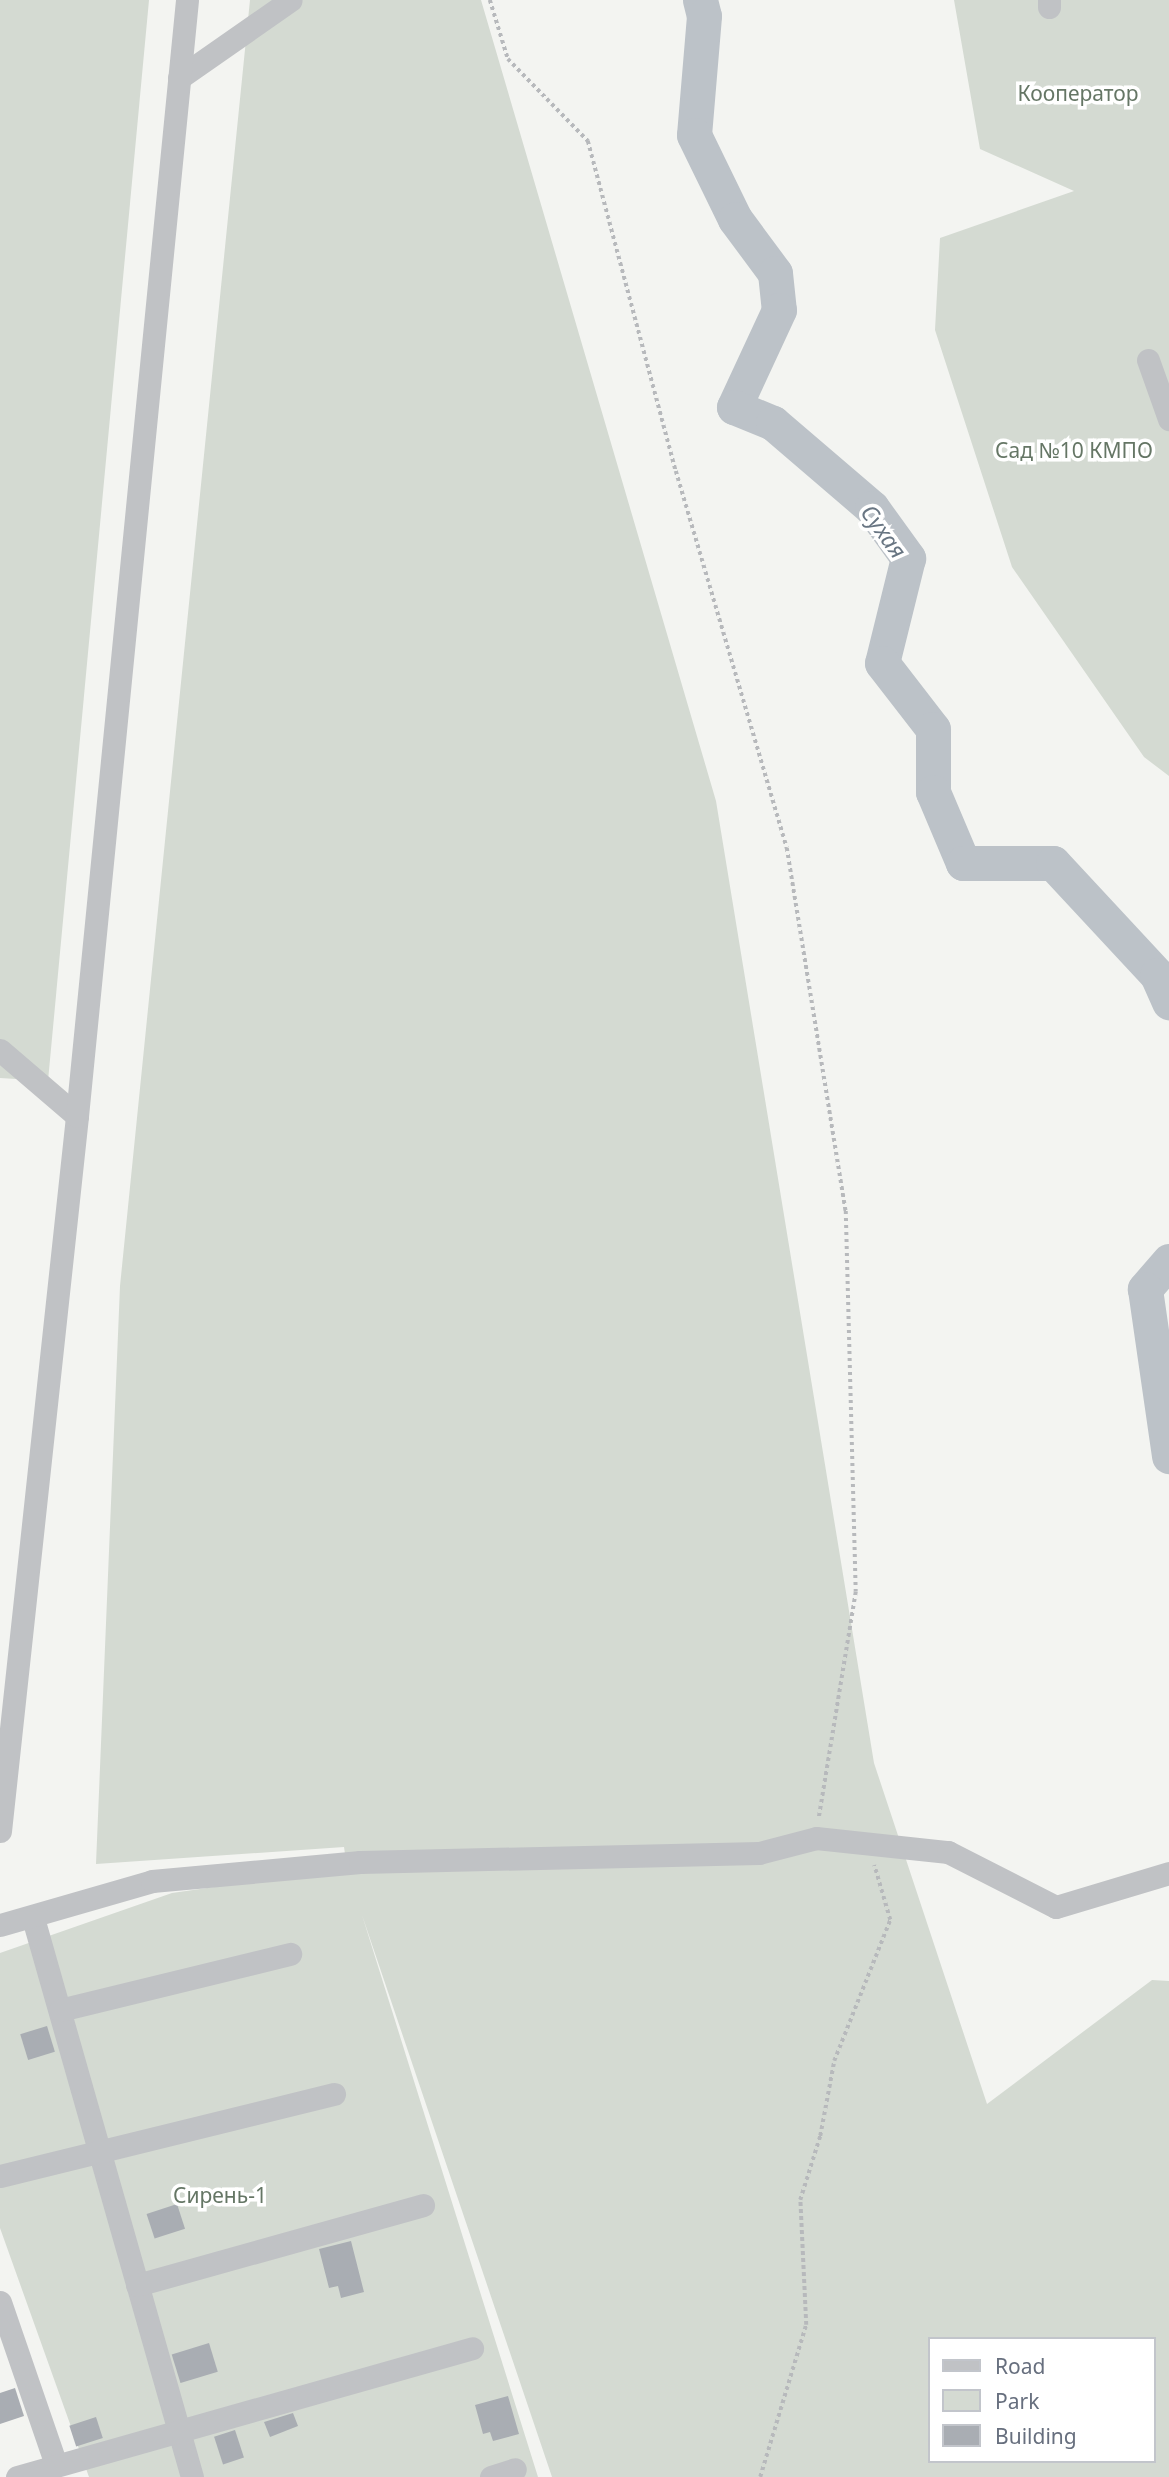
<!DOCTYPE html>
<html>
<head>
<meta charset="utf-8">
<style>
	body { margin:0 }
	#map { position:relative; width:1169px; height:2477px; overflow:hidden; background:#f3f4f1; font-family:"Noto Sans",sans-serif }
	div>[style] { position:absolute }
	.green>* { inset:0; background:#d4dad2 }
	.river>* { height:35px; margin:-17.5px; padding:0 17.5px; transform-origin:17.5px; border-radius:17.5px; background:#bcc2c8 }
	.building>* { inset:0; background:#a9adb3; transform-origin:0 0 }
	.path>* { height:3.5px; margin-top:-1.75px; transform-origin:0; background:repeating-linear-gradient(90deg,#b7b9bc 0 3.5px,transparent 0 7px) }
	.minor>* { height:23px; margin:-11.5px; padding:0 11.5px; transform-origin:11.5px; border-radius:11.5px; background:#c0c2c5 }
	span { translate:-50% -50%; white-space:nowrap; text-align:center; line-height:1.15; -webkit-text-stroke:7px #fff; paint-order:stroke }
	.park-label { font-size:21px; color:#657665 }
	.water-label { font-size:23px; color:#687582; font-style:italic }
	.legend { position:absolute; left:928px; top:2337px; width:228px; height:126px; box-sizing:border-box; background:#fff; border:2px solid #c2c5cb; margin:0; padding:9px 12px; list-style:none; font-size:21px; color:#676f7e }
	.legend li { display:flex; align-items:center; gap:14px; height:35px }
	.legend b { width:35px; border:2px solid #c2c5cb }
</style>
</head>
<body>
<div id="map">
	<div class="green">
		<div style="clip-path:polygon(0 0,149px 0,48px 1081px,0 1078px)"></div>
		<div style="clip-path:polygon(evenodd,250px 0,481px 0,716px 801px,874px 1763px,987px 2104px,1152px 1980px,1169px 1981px,1169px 2477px,552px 2477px,362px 1915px,538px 2477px,89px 2477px,0 2228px,0 1953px,172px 1893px,347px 1868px,344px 1847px,96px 1864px,120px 1286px,250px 0,929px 2339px,1153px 2339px,1153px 2461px,929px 2461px,929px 2339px)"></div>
		<div style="clip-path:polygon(954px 0,1169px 0,1169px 776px,1144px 757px,1012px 567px,935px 330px,940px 238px,1074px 191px,980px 149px)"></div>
	</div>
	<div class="river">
		<div style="left:700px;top:0;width:16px;rotate:76deg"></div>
		<div style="left:704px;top:16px;width:119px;rotate:94.8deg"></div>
		<div style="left:694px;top:135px;width:93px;rotate:64deg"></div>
		<div style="left:735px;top:219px;width:67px;rotate:53.5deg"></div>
		<div style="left:775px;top:273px;width:37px;rotate:84deg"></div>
		<div style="left:779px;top:310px;width:107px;rotate:114.9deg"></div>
		<div style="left:734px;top:407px;width:42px;rotate:22.3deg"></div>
		<div style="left:773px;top:423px;width:130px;rotate:40.6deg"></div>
		<div style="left:872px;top:508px;width:62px;rotate:54.2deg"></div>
		<div style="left:908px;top:558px;width:108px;rotate:103.9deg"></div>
		<div style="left:882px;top:663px;width:83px;rotate:52.3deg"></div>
		<div style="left:933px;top:729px;width:63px;rotate:90deg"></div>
		<div style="left:933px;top:792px;width:77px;rotate:67.1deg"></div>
		<div style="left:963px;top:863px;width:90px"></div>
		<div style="left:1053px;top:863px;width:153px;rotate:47.1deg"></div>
		<div style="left:1157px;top:975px;width:30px;rotate:66deg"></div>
		<div style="left:1169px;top:1261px;width:37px;rotate:131deg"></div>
		<div style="left:1145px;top:1289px;width:169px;rotate:81.8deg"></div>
	</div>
	<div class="building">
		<div style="left:47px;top:2026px;width:27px;height:28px;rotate:73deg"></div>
		<div style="left:177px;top:2204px;width:26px;height:32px;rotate:72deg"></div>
		<div style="clip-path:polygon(351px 2241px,364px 2292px,341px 2298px,338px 2286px,329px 2288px,319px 2249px)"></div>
		<div style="left:209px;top:2343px;width:30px;height:39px;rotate:73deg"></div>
		<div style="clip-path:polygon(15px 2388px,24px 2416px,0 2424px,0 2393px)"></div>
		<div style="clip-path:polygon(508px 2396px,519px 2434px,493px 2441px,490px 2432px,483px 2434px,475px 2405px)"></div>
		<div style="clip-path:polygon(293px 2413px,298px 2426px,270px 2437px,264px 2422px)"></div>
		<div style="left:96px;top:2417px;width:22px;height:28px;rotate:72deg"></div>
		<div style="left:235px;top:2430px;width:29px;height:22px;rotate:72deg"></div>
	</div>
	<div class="path">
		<div style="left:490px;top:0;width:62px;rotate:73deg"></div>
		<div style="left:508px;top:59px;width:115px;rotate:45.7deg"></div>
		<div style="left:588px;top:141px;width:342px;rotate:75.1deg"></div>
		<div style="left:676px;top:471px;width:393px;rotate:73.6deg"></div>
		<div style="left:787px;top:848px;width:368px;rotate:80.8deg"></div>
		<div style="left:846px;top:1211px;width:381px;rotate:88.5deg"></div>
		<div style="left:856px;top:1592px;width:229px;rotate:99.3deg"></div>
		<div style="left:760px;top:2477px;width:159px;rotate:-73.2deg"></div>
		<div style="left:806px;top:2325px;width:125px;rotate:-92.7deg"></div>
		<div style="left:800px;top:2200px;width:67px;rotate:-72.6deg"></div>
		<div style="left:820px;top:2136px;width:76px;rotate:-79.4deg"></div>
		<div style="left:834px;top:2061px;width:152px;rotate:-68.3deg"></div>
		<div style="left:890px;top:1920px;width:57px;rotate:-106.2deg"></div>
	</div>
	<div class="minor">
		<div style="left:1049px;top:0;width:7px;rotate:90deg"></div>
		<div style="left:179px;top:78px;width:136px;rotate:-34.9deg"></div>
		<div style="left:1148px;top:360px;width:63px;rotate:70.4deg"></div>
		<div style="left:0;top:1050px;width:101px;rotate:40.6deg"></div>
		<div style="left:0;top:1831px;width:719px;rotate:-83.85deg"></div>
		<div style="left:77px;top:1116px;width:1121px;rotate:-84.37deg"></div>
		<div style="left:33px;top:1918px;width:581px;rotate:74.12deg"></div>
		<div style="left:0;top:1925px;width:158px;rotate:-16.1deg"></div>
		<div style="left:152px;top:1881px;width:209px;rotate:-5.2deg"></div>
		<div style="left:360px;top:1862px;width:399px;rotate:-1.3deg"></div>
		<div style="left:759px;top:1853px;width:59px;rotate:-14.7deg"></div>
		<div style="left:816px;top:1838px;width:133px;rotate:6.1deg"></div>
		<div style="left:948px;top:1852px;width:121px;rotate:27deg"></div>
		<div style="left:1056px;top:1907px;width:118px;rotate:-16.7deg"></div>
		<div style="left:60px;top:2010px;width:237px;rotate:-13.7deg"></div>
		<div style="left:0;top:2176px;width:344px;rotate:-13.8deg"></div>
		<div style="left:137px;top:2285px;width:297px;rotate:-15.6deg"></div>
		<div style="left:0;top:2302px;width:172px;rotate:71deg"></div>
		<div style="left:17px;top:2477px;width:473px;rotate:-15.8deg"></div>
		<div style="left:491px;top:2477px;width:25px;rotate:-18deg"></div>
	</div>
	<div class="park-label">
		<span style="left:1078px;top:93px">Кооператор</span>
		<span style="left:1074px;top:450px">Сад №10 КМПО</span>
		<span style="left:220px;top:2195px">Сирень-1</span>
	</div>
	<div class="water-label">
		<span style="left:884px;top:531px;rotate:54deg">Сухая</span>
	</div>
	<ul class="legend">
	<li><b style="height:9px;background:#c0c2c5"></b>Road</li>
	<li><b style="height:19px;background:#d4dad2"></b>Park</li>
	<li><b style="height:19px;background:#a9adb3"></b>Building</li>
	</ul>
</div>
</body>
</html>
